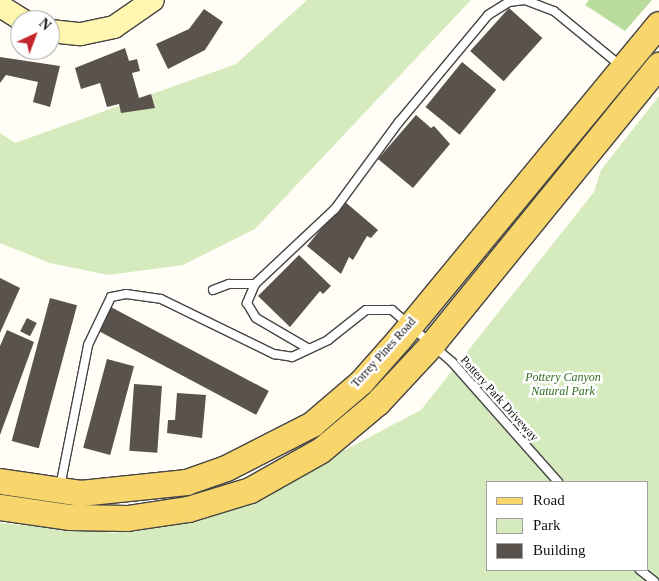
<!DOCTYPE html>
<html>
<head>
<meta charset="utf-8">
<style>
	body { margin:0 }
	#map { position:relative; width:659px; height:581px; overflow:hidden; background:#fffdf5; font-family:"Times New Roman",serif }
	div>[style] { position:absolute }
	.green>* { inset:0; background:#d5ebbd }
	.forest>* { inset:0; background:#b9dc9c }
	.building>* { inset:0; background:#5a524d; transform-origin:0 0 }
	.roads { filter:drop-shadow(1px 0 #444) drop-shadow(-1px 0 #444) drop-shadow(0 1px #444) drop-shadow(0 -1px #444) }
	.lane>* { height:8px; margin:-4px; padding:0 4px; transform-origin:4px; border-radius:4px; background:#fff }
	.secondary>* { height:22px; margin:-11px; padding:0 11px; transform-origin:11px; border-radius:11px; background:#fff6b0 }
	.primary>* { height:25px; margin:-12.5px; padding:0 12.5px; transform-origin:12.5px; border-radius:12.5px; background:#f9d66b }
	span { translate:-50% -50%; white-space:nowrap; text-align:center; line-height:1.15; -webkit-text-stroke:5px #fff; paint-order:stroke }
	.street-label { font-size:12px; color:#111 }
	.park-label { font-size:12px; color:#2f6b1f; font-style:italic }
	.legend { position:absolute; left:486px; top:481px; width:162px; height:90px; box-sizing:border-box; background:#fff; border:1px solid #a0a0a0; margin:0; padding:6px 9px; list-style:none; font-size:15px; color:#111 }
	.legend li { display:flex; align-items:center; gap:10px; height:25px }
	.legend b { width:25px; border:1px solid #a0a0a0 }
	.north { position:absolute; left:10px; top:10px; width:50px; height:50px; box-sizing:border-box; background:#fff; border:1px solid #a0a0a0; border-radius:50%; rotate:43deg; font-size:14px; font-weight:700; line-height:20px; text-align:center; color:#111 }
	.north::after { content:''; display:block; margin:auto; width:18px; height:22px; background:#c4262e; clip-path:polygon(50% 0,100% 100%,50% 72%,0 100%) }
</style>
</head>
<body>
<div id="map">
	<div class="green">
		<div style="clip-path:polygon(307px 0,471px 0,255px 229px,183px 265px,108px 275px,50px 263px,0 243px,0 133px,15px 143px,236px 64px)"></div>
		<div style="clip-path:polygon(evenodd,659px 96px,659px 581px,0 581px,0 523px,114px 533px,227px 512px,421px 410px,594px 192px,601px 170px,659px 96px,488px 482px,648px 482px,648px 570px,488px 570px,488px 482px)"></div>
	</div>
	<div class="forest">
		<div style="clip-path:polygon(589px 0,652px 0,625px 31px,585px 5px)"></div>
	</div>
	<div class="building">
		<div style="left:509px;top:8px;width:45px;height:58px;rotate:42deg"></div>
		<div style="clip-path:polygon(204px 9px,223px 22px,205px 50px,168px 69px,156px 44px,189px 29px)"></div>
		<div style="clip-path:polygon(125px 48px,129px 61px,137px 59px,140px 71px,132px 73px,139px 98px,151px 94px,155px 108px,121px 113px,119px 104px,107px 107px,100px 83px,81px 89px,75px 68px)"></div>
		<div style="clip-path:polygon(0 57px,60px 66px,50px 107px,33px 102px,38px 82px,6px 75px,0 83px)"></div>
		<div style="left:462px;top:62px;width:44px;height:58px;rotate:39deg"></div>
		<div style="clip-path:polygon(416px 115px,431px 128px,434px 126px,450px 144px,413px 188px,378px 159px)"></div>
		<div style="clip-path:polygon(344px 201px,378px 230px,371px 238px,367px 236px,353px 260px,349px 257px,341px 274px,307px 246px)"></div>
		<div style="clip-path:polygon(299px 255px,331px 286px,323px 294px,320px 291px,290px 327px,258px 296px)"></div>
		<div style="clip-path:polygon(0 278px,20px 288px,0 333px)"></div>
		<div style="left:50px;top:298px;width:28px;height:148px;rotate:15deg"></div>
		<div style="left:109px;top:306px;width:181px;height:27px;rotate:28deg"></div>
		<div style="left:27px;top:318px;width:11px;height:15px;rotate:27deg"></div>
		<div style="clip-path:polygon(7px 330px,34px 342px,0 435px,0 346px)"></div>
		<div style="left:107px;top:359px;width:28px;height:92px;rotate:15deg"></div>
		<div style="left:134px;top:384px;width:28px;height:67px;rotate:4deg"></div>
		<div style="clip-path:polygon(177px 393px,206px 395px,202px 438px,167px 433px,168px 420px,175px 420px)"></div>
	</div>
	<div class="roads">
		<div class="lane">
			<div style="left:255px;top:284px;width:21px;rotate:113deg"></div>
			<div style="left:247px;top:303px;width:17px;rotate:59deg"></div>
			<div style="left:256px;top:318px;width:61px;rotate:30.3deg"></div>
			<div style="left:213px;top:290px;width:17px;rotate:-21deg"></div>
			<div style="left:229px;top:284px;width:26px"></div>
			<div style="left:255px;top:284px;width:110px;rotate:-43.2deg"></div>
			<div style="left:335px;top:209px;width:108px;rotate:-53.7deg"></div>
			<div style="left:399px;top:122px;width:139px;rotate:-50.2deg"></div>
			<div style="left:488px;top:15px;width:25px;rotate:-32deg"></div>
			<div style="left:509px;top:2px;width:16px;rotate:-7deg"></div>
			<div style="left:525px;top:0;width:31px;rotate:21deg"></div>
			<div style="left:554px;top:11px;width:87px;rotate:39.4deg"></div>
			<div style="left:60px;top:487px;width:145px;rotate:-78.8deg"></div>
			<div style="left:88px;top:345px;width:53px;rotate:-64.4deg"></div>
			<div style="left:111px;top:297px;width:15px;rotate:-11deg"></div>
			<div style="left:126px;top:294px;width:35px;rotate:8deg"></div>
			<div style="left:161px;top:299px;width:126px;rotate:26deg"></div>
			<div style="left:274px;top:354px;width:18px;rotate:9deg"></div>
			<div style="left:292px;top:357px;width:40px;rotate:-25deg"></div>
			<div style="left:328px;top:340px;width:48px;rotate:-38.3deg"></div>
			<div style="left:366px;top:310px;width:26px"></div>
			<div style="left:392px;top:310px;width:79px;rotate:40.9deg"></div>
			<div style="left:452px;top:362px;width:160px;rotate:48.5deg"></div>
			<div style="left:640px;top:570px;width:18px;rotate:38deg"></div>
		</div>
		<div class="secondary">
			<div style="left:0;top:6px;width:26px;rotate:32deg"></div>
			<div style="left:50px;top:31px;width:31px;rotate:6deg"></div>
			<div style="left:81px;top:34px;width:34px;rotate:-12deg"></div>
			<div style="left:114px;top:27px;width:47px;rotate:-34.7deg"></div>
		</div>
		<div class="primary">
			<div style="left:0;top:481px;width:81px;rotate:8.5deg"></div>
			<div style="left:80px;top:493px;width:107px;rotate:-5.9deg"></div>
			<div style="left:186px;top:482px;width:42px;rotate:-19.3deg"></div>
			<div style="left:226px;top:468px;width:97px;rotate:-27.1deg"></div>
			<div style="left:312px;top:424px;width:65px;rotate:-40.6deg"></div>
			<div style="left:361px;top:382px;width:57px;rotate:-48.5deg"></div>
			<div style="left:399px;top:339px;width:408px;rotate:-50.5deg"></div>
			<div style="left:0;top:507px;width:71px;rotate:8.1deg"></div>
			<div style="left:70px;top:517px;width:57px;rotate:1deg"></div>
			<div style="left:127px;top:518px;width:62px;rotate:-8.4deg"></div>
			<div style="left:188px;top:509px;width:65px;rotate:-17deg"></div>
			<div style="left:250px;top:490px;width:81px;rotate:-29.4deg"></div>
			<div style="left:321px;top:450px;width:75px;rotate:-40.1deg"></div>
			<div style="left:378px;top:402px;width:79px;rotate:-47deg"></div>
			<div style="left:432px;top:344px;width:360px;rotate:-50.9deg"></div>
		</div>
	</div>
	<div class="street-label">
		<span style="left:384px;top:353px;rotate:-48deg">Torrey Pines Road</span>
		<span style="left:499px;top:399px;rotate:48deg">Pottery Park Driveway</span>
	</div>
	<div class="park-label">
		<span style="left:563px;top:385px">Pottery Canyon<br>Natural Park</span>
	</div>
	<ul class="legend">
	<li><b style="height:6px;background:#f9d66b"></b>Road</li>
	<li><b style="height:14px;background:#d5ebbd"></b>Park</li>
	<li><b style="height:14px;background:#5a524d"></b>Building</li>
	</ul>
	<div class="north">N</div>
</div>
</body>
</html>
